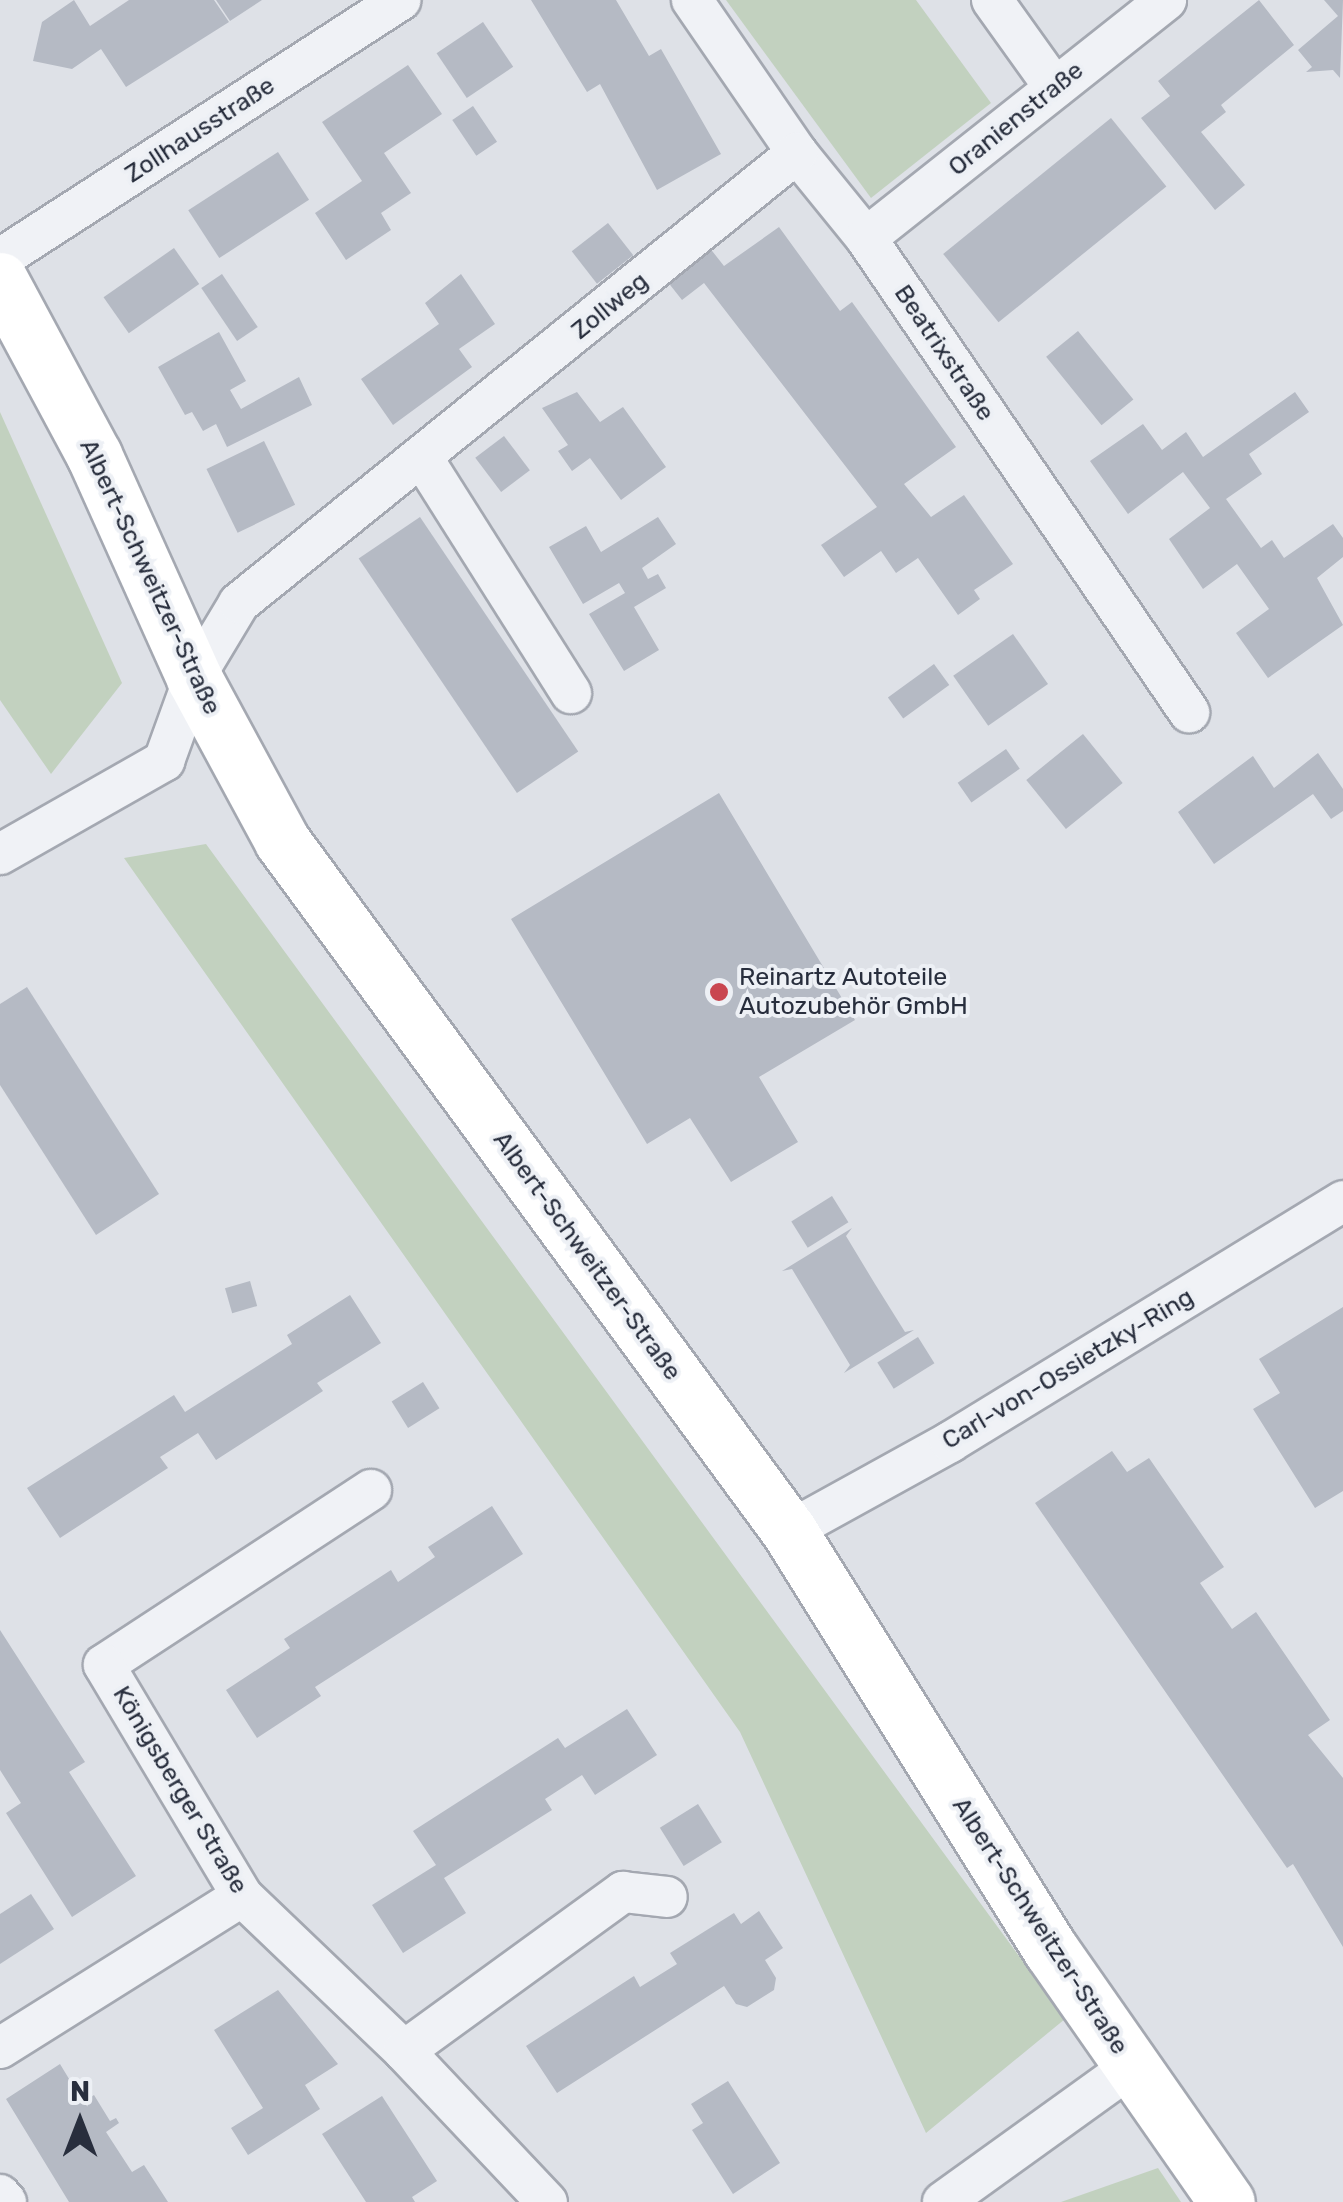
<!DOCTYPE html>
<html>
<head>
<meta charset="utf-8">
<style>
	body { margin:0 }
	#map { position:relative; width:1343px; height:2202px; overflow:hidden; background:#dee1e7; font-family:Rubik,sans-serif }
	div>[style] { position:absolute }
	.green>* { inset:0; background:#c2d1bf }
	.building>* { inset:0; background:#b5bac4; transform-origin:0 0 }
	.roads { filter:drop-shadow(2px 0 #a4a8b1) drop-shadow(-2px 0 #a4a8b1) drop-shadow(0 2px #a4a8b1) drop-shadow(0 -2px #a4a8b1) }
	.street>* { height:40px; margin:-20px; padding:0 20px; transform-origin:20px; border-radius:20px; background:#f0f2f6 }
	.secondary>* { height:55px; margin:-27.5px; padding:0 27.5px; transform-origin:27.5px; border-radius:27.5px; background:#fff }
	.dots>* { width:28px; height:28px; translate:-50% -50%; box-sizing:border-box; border:5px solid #edf0f5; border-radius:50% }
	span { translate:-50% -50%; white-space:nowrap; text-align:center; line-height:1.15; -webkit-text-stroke:8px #edf0f5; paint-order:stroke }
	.street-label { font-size:25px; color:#282e3d }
	.poi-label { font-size:25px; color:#282e3d }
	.left { translate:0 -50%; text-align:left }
	.north { position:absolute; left:30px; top:2072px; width:100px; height:100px; -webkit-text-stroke:8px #edf0f5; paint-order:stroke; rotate:0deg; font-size:28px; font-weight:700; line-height:40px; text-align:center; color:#282e3d }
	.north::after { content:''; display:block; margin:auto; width:35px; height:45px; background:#282e3d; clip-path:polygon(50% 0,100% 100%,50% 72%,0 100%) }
</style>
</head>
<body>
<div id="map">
	<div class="green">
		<div style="clip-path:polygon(726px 0,916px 0,991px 103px,871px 198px)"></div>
		<div style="clip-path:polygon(0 412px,122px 683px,51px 774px,0 700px)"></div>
		<div style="clip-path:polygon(206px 844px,1065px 2019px,926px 2133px,740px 1732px,124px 858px)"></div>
		<div style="clip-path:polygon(1158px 2168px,1181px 2202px,1061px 2202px)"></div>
	</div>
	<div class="building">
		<div style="clip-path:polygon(74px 0,90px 26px,129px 0,214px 0,229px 22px,126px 87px,101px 49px,72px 69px,33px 61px,42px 22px)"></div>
		<div style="clip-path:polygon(216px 0,262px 0,230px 21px)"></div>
		<div style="clip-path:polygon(531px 0,616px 0,649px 56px,661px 49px,721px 154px,657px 190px,600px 84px,587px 92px)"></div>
		<div style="clip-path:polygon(1259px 0,1294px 45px,1221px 105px,1226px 112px,1201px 132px,1245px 185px,1215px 210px,1141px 118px,1170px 96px,1158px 81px)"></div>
		<div style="clip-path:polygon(1324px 0,1343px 0,1340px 78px,1333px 70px,1306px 72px,1312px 67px,1298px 50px,1338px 16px)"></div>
		<div style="left:483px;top:22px;width:54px;height:56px;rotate:56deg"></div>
		<div style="clip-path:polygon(408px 65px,442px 114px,384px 153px,411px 193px,381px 213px,391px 230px,346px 260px,315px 213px,362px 181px,322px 122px)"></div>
		<div style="left:473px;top:106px;width:43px;height:25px;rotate:56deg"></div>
		<div style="left:1111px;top:118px;width:88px;height:216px;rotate:51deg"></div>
		<div style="left:278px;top:152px;width:57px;height:107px;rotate:57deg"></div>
		<div style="left:608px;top:223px;width:41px;height:46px;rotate:52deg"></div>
		<div style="clip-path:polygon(779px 227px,840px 311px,852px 302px,956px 447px,904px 484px,931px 517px,964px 495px,1013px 564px,974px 590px,980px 599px,958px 615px,918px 558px,896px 573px,881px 551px,844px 577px,821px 545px,877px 507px,704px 283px,682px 300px,667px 281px,709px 247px,724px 266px)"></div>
		<div style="left:174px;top:248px;width:44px;height:86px;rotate:55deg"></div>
		<div style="left:222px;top:274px;width:64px;height:25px;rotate:56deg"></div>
		<div style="clip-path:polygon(461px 274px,495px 324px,459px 349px,472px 367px,393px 425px,361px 379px,439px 324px,425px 303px)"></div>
		<div style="left:1078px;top:331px;width:88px;height:41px;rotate:51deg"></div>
		<div style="clip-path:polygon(219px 332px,246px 381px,230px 390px,241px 409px,299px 377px,312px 405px,227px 447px,216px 424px,203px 431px,192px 412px,185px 415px,158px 367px)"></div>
		<div style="clip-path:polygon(577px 392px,600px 422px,623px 407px,666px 467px,621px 500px,590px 458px,572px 471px,558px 451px,568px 445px,542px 408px)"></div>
		<div style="clip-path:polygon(1295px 392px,1309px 412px,1249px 454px,1262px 474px,1226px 499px,1261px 548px,1272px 540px,1284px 558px,1333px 524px,1343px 538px,1343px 557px,1317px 578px,1343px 625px,1268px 678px,1236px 633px,1269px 609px,1237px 564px,1203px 589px,1169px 539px,1210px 508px,1183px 472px,1128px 514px,1090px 461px,1143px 424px,1162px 450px,1186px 432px,1203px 457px)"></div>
		<div style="left:504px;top:436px;width:43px;height:36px;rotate:53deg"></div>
		<div style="left:264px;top:441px;width:71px;height:64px;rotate:64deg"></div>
		<div style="left:420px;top:517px;width:283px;height:74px;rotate:56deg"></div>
		<div style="clip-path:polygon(658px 517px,676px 544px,642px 568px,648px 579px,658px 574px,666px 588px,634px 607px,659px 650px,624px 671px,589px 614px,625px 593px,619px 583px,583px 604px,549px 547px,586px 526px,601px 552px)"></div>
		<div style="left:1013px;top:634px;width:61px;height:73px;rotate:55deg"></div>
		<div style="left:934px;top:664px;width:26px;height:57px;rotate:54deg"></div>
		<div style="left:1083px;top:734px;width:63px;height:73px;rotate:51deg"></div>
		<div style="left:1006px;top:749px;width:24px;height:59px;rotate:55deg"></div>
		<div style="clip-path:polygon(1318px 753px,1343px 789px,1343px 811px,1331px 819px,1313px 794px,1214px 864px,1178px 812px,1253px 756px,1274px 788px)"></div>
		<div style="clip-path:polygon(719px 793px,855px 1020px,759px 1077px,798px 1142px,731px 1182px,690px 1118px,647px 1144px,511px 919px)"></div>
		<div style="clip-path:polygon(27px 987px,159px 1194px,96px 1235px,0 1085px,0 1004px)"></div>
		<div style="left:832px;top:1196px;width:31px;height:48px;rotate:58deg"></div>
		<div style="clip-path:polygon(852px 1228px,846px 1236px,875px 1284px,905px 1332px,914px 1330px,844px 1373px,850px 1365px,792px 1269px,782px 1271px)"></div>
		<div style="left:250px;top:1281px;width:26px;height:26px;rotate:74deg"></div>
		<div style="clip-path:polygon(350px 1295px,381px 1343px,317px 1383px,323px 1391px,216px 1460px,198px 1433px,160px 1457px,168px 1468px,60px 1538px,27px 1488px,174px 1395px,185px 1412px,292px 1344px,287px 1335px)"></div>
		<div style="clip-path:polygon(1343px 1307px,1343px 1491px,1315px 1508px,1253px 1409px,1280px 1393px,1259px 1359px)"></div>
		<div style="left:918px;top:1337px;width:31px;height:48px;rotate:58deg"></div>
		<div style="left:423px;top:1382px;width:31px;height:37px;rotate:58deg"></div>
		<div style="clip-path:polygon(1112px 1451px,1127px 1472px,1149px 1458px,1224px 1567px,1200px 1583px,1232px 1629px,1256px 1612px,1330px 1720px,1308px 1735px,1343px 1778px,1343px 1947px,1293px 1864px,1287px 1868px,1035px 1503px)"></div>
		<div style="clip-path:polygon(492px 1506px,523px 1554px,315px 1687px,321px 1696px,257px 1738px,226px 1690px,290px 1648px,284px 1639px,391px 1570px,398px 1582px,435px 1557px,428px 1547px)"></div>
		<div style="clip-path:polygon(0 1630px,85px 1762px,69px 1772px,136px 1876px,72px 1917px,6px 1813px,21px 1803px,0 1770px)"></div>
		<div style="clip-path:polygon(627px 1709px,657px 1755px,595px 1795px,582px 1775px,545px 1799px,552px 1810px,444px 1878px,466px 1913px,403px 1953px,372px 1905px,436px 1865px,413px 1831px,558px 1738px,565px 1748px)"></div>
		<div style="left:698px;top:1804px;width:45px;height:45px;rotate:58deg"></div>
		<div style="clip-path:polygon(31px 1894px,54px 1929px,0 1964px,0 1914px)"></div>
		<div style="clip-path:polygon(759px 1911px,783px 1948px,765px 1960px,776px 1978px,774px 1990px,747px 2007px,736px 2004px,724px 1986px,557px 2093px,526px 2046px,634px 1976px,640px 1987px,677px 1964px,670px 1953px,734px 1913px,741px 1924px)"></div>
		<div style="clip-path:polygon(278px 1990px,338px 2064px,305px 2085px,320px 2109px,248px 2155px,231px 2128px,263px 2108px,214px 2030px)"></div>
		<div style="clip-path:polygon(60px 2064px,83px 2102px,94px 2095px,110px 2121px,116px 2118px,119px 2123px,106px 2132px,132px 2172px,144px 2165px,168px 2202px,69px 2202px,6px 2099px)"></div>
		<div style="clip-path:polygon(728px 2081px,780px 2163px,733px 2194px,692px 2130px,703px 2123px,691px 2104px)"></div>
		<div style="clip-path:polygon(382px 2096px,437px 2181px,412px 2197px,415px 2202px,366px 2202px,322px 2134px)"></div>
	</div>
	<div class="roads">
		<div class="street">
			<div style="left:692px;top:0;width:186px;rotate:55.5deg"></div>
			<div style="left:797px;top:153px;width:109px;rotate:50.9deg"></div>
			<div style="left:866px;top:238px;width:574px;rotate:55.73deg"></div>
			<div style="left:992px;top:0;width:108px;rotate:54.4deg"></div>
			<div style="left:866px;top:238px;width:383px;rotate:-38.4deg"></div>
			<div style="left:0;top:259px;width:477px;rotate:-32.9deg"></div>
			<div style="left:423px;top:459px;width:277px;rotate:57.7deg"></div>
			<div style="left:0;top:854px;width:189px;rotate:-29.6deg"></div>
			<div style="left:164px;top:761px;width:88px;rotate:-70.1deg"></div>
			<div style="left:194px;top:678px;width:87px;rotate:-59deg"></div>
			<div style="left:239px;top:603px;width:717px;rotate:-38.88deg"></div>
			<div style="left:371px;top:1490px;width:319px;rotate:146.8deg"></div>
			<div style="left:104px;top:1665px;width:269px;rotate:59.1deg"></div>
			<div style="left:242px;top:1896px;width:224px;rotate:43.7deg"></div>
			<div style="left:404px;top:2051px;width:208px;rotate:46.6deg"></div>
			<div style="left:789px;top:1531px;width:184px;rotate:-28.9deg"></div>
			<div style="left:950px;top:1442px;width:461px;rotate:-31.5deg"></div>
			<div style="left:0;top:2048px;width:286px;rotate:-32.1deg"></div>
			<div style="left:404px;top:2051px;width:271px;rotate:-36deg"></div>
			<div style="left:623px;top:1892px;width:44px;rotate:6.5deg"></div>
			<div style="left:0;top:2195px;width:9px;rotate:49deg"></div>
			<div style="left:943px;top:2202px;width:233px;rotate:-35.7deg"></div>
		</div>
		<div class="secondary">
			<div style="left:0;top:280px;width:199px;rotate:61.8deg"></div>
			<div style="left:94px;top:455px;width:244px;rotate:65.8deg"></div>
			<div style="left:194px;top:678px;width:185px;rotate:61.6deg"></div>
			<div style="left:282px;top:841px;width:856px;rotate:53.69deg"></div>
			<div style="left:789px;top:1531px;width:494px;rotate:58deg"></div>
			<div style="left:1051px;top:1950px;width:307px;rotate:55.1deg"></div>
		</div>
	</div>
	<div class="dots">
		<div style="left:719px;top:992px;background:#c94650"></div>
	</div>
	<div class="street-label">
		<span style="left:1016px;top:119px;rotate:-39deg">Oranienstraße</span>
		<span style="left:200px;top:130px;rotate:-33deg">Zollhausstraße</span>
		<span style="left:610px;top:306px;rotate:-39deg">Zollweg</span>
		<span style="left:944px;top:353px;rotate:56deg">Beatrixstraße</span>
		<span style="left:150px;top:577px;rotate:65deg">Albert-Schweitzer-Straße</span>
		<span style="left:587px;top:1256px;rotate:54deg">Albert-Schweitzer-Straße</span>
		<span style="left:1068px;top:1369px;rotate:-31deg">Carl-von-Ossietzky-Ring</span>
		<span style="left:180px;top:1790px;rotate:59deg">Königsberger Straße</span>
		<span style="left:1040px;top:1926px;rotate:57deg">Albert-Schweitzer-Straße</span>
	</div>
	<div class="poi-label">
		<span class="left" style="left:739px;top:992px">Reinartz Autoteile<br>Autozubehör GmbH</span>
	</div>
	<div class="north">N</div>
</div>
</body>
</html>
